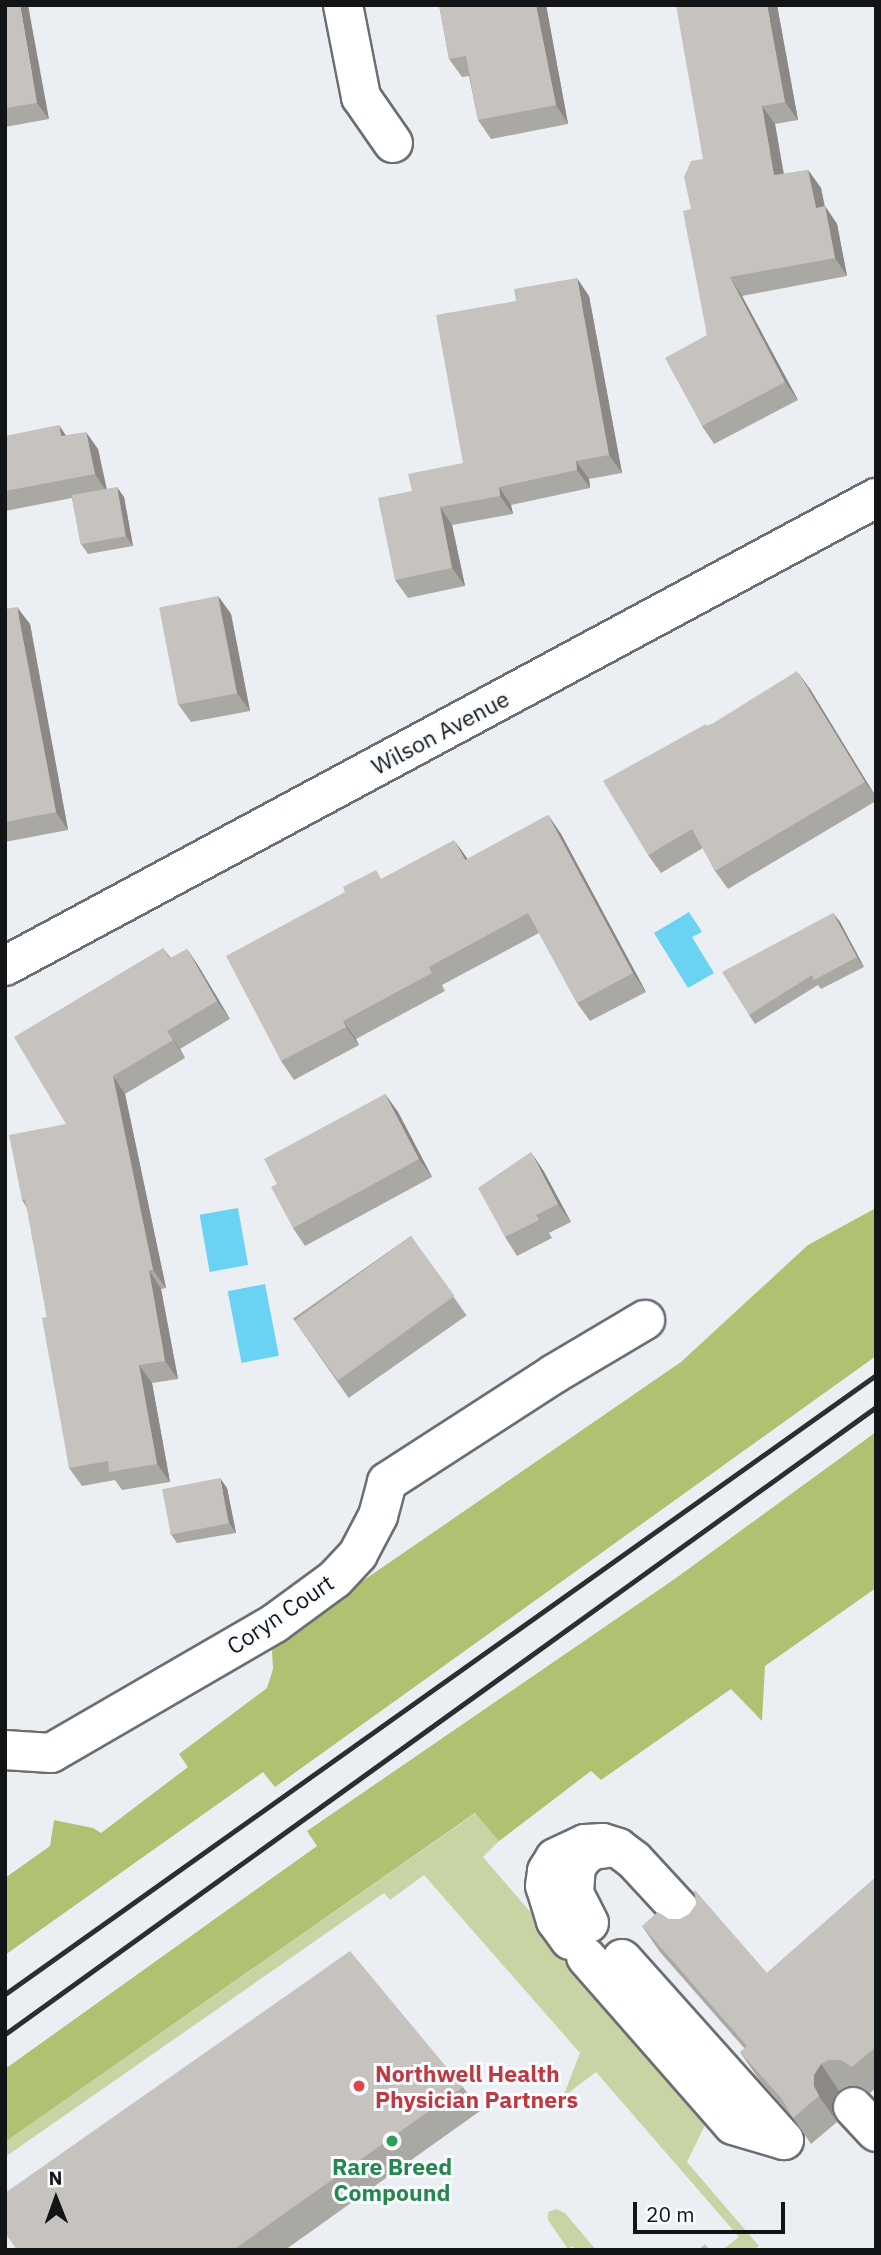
<!DOCTYPE html>
<html>
<head>
<meta charset="utf-8">
<style>
	body { margin:0 }
	#map { position:relative; width:881px; height:2255px; overflow:hidden; background:#ebeff3; font-family:"IBM Plex Sans",sans-serif }
	div>[style] { position:absolute }
	.green>* { inset:0; background:#c7d4a4 }
	.forest>* { inset:0; background:#afc272 }
	.water>* { inset:0; background:#6ad2f3; transform-origin:0 0 }
	.roads { filter:drop-shadow(2px 0 #6a6f72) drop-shadow(-2px 0 #6a6f72) drop-shadow(0 2px #6a6f72) drop-shadow(0 -2px #6a6f72) }
	.minor>* { height:38px; margin:-19px; padding:0 19px; transform-origin:19px; border-radius:19px; background:#fff }
	.rail>* { height:5px; margin:-2.5px; padding:0 2.5px; transform-origin:2.5px; border-radius:2.5px; background:#2c2e2f }
	.wall>* { inset:0; background:#aaa8a3; transform-origin:0 0 }
	.shaded-wall>* { inset:0; background:#8b8885 }
	.building>* { inset:0; background:#c6c3be; transform-origin:0 0 }
	.dots>* { width:19px; height:19px; translate:-50% -50%; box-sizing:border-box; border:4px solid #f9fcff; border-radius:50% }
	span { translate:-50% -50%; white-space:nowrap; text-align:center; line-height:1.15; -webkit-text-stroke:6px #f9fcff; paint-order:stroke }
	.street-label { font-size:23px; color:#121415 }
	.health-label { font-size:23px; color:#be3a42; font-weight:700 }
	.left { translate:0 -50%; text-align:left }
	.leisure-label { font-size:23px; color:#27864d; font-weight:700 }
	.frame { position:absolute; inset:0; border:7px solid #121415; pointer-events:none }
	.north { position:absolute; left:21px; top:2164px; width:70px; height:70px; -webkit-text-stroke:5px #f9fcff; paint-order:stroke; rotate:359deg; font-size:19px; font-weight:700; line-height:28px; text-align:center; color:#121415 }
	.north::after { content:''; display:block; margin:auto; width:24px; height:32px; background:#121415; clip-path:polygon(50% 0,100% 100%,50% 72%,0 100%) }
	.scale { position:absolute; left:633px; top:2202px; width:152px; height:32px; box-sizing:border-box; border:4px solid #121415; border-top:0; padding-left:9px; font-size:21px; line-height:24px; white-space:nowrap; color:#121415; -webkit-text-stroke:5px #f9fcff; paint-order:stroke }
</style>
</head>
<body>
<div id="map">
	<div class="green">
		<div style="clip-path:polygon(476px 1813px,499px 1841px,483px 1857px,708px 2119px,687px 2162px,759px 2246px,753px 2250px,722px 2250px,739px 2237px,596px 2072px,563px 2097px,580px 2053px,424px 1875px,390px 1900px,384px 1893px,5px 2157px,5px 2142px)"></div>
		<div style="clip-path:polygon(556px 2209px,565px 2213px,596px 2250px,575px 2250px,572px 2246px,568px 2249px,548px 2220px,548px 2212px)"></div>
	</div>
	<div class="forest">
		<div style="clip-path:polygon(876px 1208px,876px 1356px,275px 1787px,263px 1772px,5px 1955px,5px 1878px,50px 1846px,54px 1820px,93px 1828px,101px 1833px,188px 1767px,179px 1754px,267px 1688px,273px 1669px,272px 1650px,305px 1627px,316px 1613px,681px 1362px,808px 1245px)"></div>
		<div style="clip-path:polygon(876px 1432px,876px 1588px,765px 1666px,762px 1721px,731px 1689px,601px 1780px,591px 1771px,499px 1841px,475px 1813px,5px 2142px,5px 2069px,317px 1846px,307px 1831px,676px 1578px)"></div>
	</div>
	<div class="water">
		<div style="clip-path:polygon(689px 912px,702px 932px,692px 937px,714px 973px,688px 988px,654px 933px)"></div>
		<div style="left:238px;top:1208px;width:58px;height:39px;rotate:80deg"></div>
		<div style="left:265px;top:1284px;width:73px;height:38px;rotate:79deg"></div>
	</div>
	<div class="roads">
		<div class="minor">
			<div style="left:343px;top:5px;width:94px;rotate:78.9deg"></div>
			<div style="left:361px;top:97px;width:56px;rotate:55.2deg"></div>
			<div style="left:5px;top:966px;width:989px;rotate:-28.25deg"></div>
			<div style="left:5px;top:1750px;width:46px;rotate:3.7deg"></div>
			<div style="left:51px;top:1753px;width:259px;rotate:-30.1deg"></div>
			<div style="left:275px;top:1623px;width:74px;rotate:-36.3deg"></div>
			<div style="left:335px;top:1579px;width:34px;rotate:-47deg"></div>
			<div style="left:358px;top:1554px;width:43px;rotate:-62.2deg"></div>
			<div style="left:378px;top:1516px;width:35px;rotate:-75deg"></div>
			<div style="left:387px;top:1482px;width:199px;rotate:-32.9deg"></div>
			<div style="left:554px;top:1374px;width:106px;rotate:-30.7deg"></div>
			<div style="left:589px;top:1923px;width:34px;rotate:-117deg"></div>
			<div style="left:574px;top:1893px;width:26px;rotate:-86deg"></div>
			<div style="left:576px;top:1867px;width:14px;rotate:-54deg"></div>
			<div style="left:584px;top:1856px;width:11px;rotate:-34deg"></div>
			<div style="left:593px;top:1850px;width:15px;rotate:-8deg"></div>
			<div style="left:570px;top:1940px;width:24px;rotate:-126deg"></div>
			<div style="left:556px;top:1921px;width:37px;rotate:-107deg"></div>
			<div style="left:545px;top:1886px;width:15px;rotate:-82deg"></div>
			<div style="left:547px;top:1871px;width:15px;rotate:-58deg"></div>
			<div style="left:555px;top:1858px;width:33px;rotate:-25deg"></div>
			<div style="left:585px;top:1844px;width:18px;rotate:-3deg"></div>
			<div style="left:603px;top:1843px;width:16px;rotate:18deg"></div>
			<div style="left:618px;top:1848px;width:20px;rotate:37deg"></div>
			<div style="left:634px;top:1860px;width:87px;rotate:47.3deg"></div>
			<div style="left:586px;top:1957px;width:223px;rotate:48.8deg"></div>
			<div style="left:733px;top:2125px;width:53px;rotate:16.4deg"></div>
			<div style="left:622px;top:1959px;width:243px;rotate:48.2deg"></div>
			<div style="left:853px;top:2107px;width:34px;rotate:47deg"></div>
		</div>
	</div>
	<div class="rail">
		<div style="left:5px;top:1994px;width:1069px;rotate:-35.4deg"></div>
		<div style="left:5px;top:2034px;width:1073px;rotate:-35.75deg"></div>
	</div>
	<div class="wall">
		<div style="clip-path:polygon(5px 5px,49px 119px,5px 127px)"></div>
		<div style="clip-path:polygon(439px 5px,546px 5px,568px 124px,491px 139px,478px 120px,469px 76px,462px 77px,449px 59px)"></div>
		<div style="clip-path:polygon(777px 5px,798px 120px,775px 124px,784px 174px,808px 170px,821px 188px,825px 206px,837px 224px,847px 276px,742px 296px,798px 400px,714px 444px,702px 426px,707px 335px,691px 209px,703px 159px)"></div>
		<div style="clip-path:polygon(589px 296px,622px 473px,589px 479px,590px 488px,511px 505px,513px 514px,452px 525px,465px 586px,408px 598px,395px 580px,463px 463px)"></div>
		<div style="clip-path:polygon(66px 435px,98px 449px,107px 489px,124px 497px,133px 546px,88px 554px,81px 544px,72px 498px,5px 511px,5px 436px)"></div>
		<div style="clip-path:polygon(218px 596px,231px 614px,250px 711px,191px 722px,178px 704px)"></div>
		<div style="clip-path:polygon(5px 602px,7px 609px,30px 624px,68px 830px,5px 842px)"></div>
		<div style="clip-path:polygon(810px 689px,876px 797px,876px 801px,728px 889px,715px 871px,703px 848px,661px 873px,648px 855px,707px 726px)"></div>
		<div style="clip-path:polygon(548px 815px,561px 834px,646px 992px,590px 1021px,577px 1003px,539px 933px,442px 985px,445px 991px,356px 1039px,359px 1045px,294px 1080px,281px 1061px,345px 892px,382px 879px,468px 859px)"></div>
		<div style="clip-path:polygon(833px 913px,840px 922px,864px 967px,821px 989px,818px 985px,755px 1024px,749px 1015px)"></div>
		<div style="clip-path:polygon(163px 948px,171px 958px,187px 949px,199px 967px,230px 1019px,180px 1049px,185px 1058px,125px 1094px,166px 1288px,161px 1289px,178px 1379px,152px 1383px,170px 1482px,122px 1490px,115px 1480px,82px 1486px,69px 1468px,47px 1317px,27px 1208px,22px 1200px,66px 1124px)"></div>
		<div style="clip-path:polygon(385px 1094px,398px 1112px,432px 1177px,305px 1246px,293px 1228px,277px 1184px)"></div>
		<div style="clip-path:polygon(543px 1170px,571px 1222px,549px 1233px,552px 1238px,517px 1256px,505px 1237px)"></div>
		<div style="left:411px;top:1236px;width:97px;height:144px;rotate:55deg"></div>
		<div style="clip-path:polygon(227px 1488px,236px 1533px,177px 1543px,170px 1533px)"></div>
		<div style="clip-path:polygon(876px 1877px,876px 2088px,870px 2093px,859px 2086px,848px 2086px,839px 2091px,832px 2101px,832px 2112px,837px 2122px,811px 2144px,791px 2115px,758px 2078px,740px 2052px,745px 2049px,660px 1952px,642px 1926px,669px 1919px,767px 1973px)"></div>
		<div style="clip-path:polygon(463px 2087px,480px 2111px,285px 2250px,17px 2250px)"></div>
	</div>
	<div class="shaded-wall">
		<div style="clip-path:polygon(20px 5px,28px 5px,49px 119px,37px 103px)"></div>
		<div style="clip-path:polygon(536px 5px,546px 5px,568px 124px,556px 105px)"></div>
		<div style="clip-path:polygon(767px 5px,777px 5px,798px 120px,785px 102px)"></div>
		<div style="clip-path:polygon(762px 106px,775px 124px,787px 194px,774px 175px)"></div>
		<div style="clip-path:polygon(808px 170px,821px 188px,828px 226px,816px 208px)"></div>
		<div style="clip-path:polygon(825px 206px,837px 224px,847px 276px,835px 258px)"></div>
		<div style="clip-path:polygon(730px 277px,742px 296px,798px 400px,785px 382px)"></div>
		<div style="clip-path:polygon(577px 278px,589px 296px,622px 473px,609px 455px)"></div>
		<div style="clip-path:polygon(59px 425px,71px 443px,61px 436px)"></div>
		<div style="clip-path:polygon(86px 432px,98px 449px,107px 492px,95px 474px)"></div>
		<div style="clip-path:polygon(576px 461px,589px 479px,590px 488px,577px 470px)"></div>
		<div style="clip-path:polygon(117px 487px,124px 497px,133px 546px,126px 536px)"></div>
		<div style="clip-path:polygon(499px 487px,511px 505px,513px 514px,500px 496px)"></div>
		<div style="clip-path:polygon(440px 507px,452px 525px,465px 586px,452px 568px)"></div>
		<div style="clip-path:polygon(218px 596px,231px 614px,250px 711px,237px 693px)"></div>
		<div style="clip-path:polygon(17px 607px,30px 624px,68px 830px,56px 812px)"></div>
		<div style="clip-path:polygon(797px 671px,810px 689px,876px 797px,865px 782px)"></div>
		<div style="clip-path:polygon(548px 815px,561px 834px,646px 992px,633px 973px)"></div>
		<div style="clip-path:polygon(454px 840px,467px 858px,478px 879px,465px 860px)"></div>
		<div style="clip-path:polygon(833px 913px,840px 922px,864px 967px,857px 957px)"></div>
		<div style="clip-path:polygon(187px 949px,199px 967px,230px 1019px,217px 1001px)"></div>
		<div style="clip-path:polygon(343px 1021px,356px 1039px,359px 1045px,346px 1027px)"></div>
		<div style="clip-path:polygon(167px 1031px,180px 1049px,185px 1058px)"></div>
		<div style="clip-path:polygon(113px 1076px,125px 1094px,166px 1288px,153px 1270px)"></div>
		<div style="clip-path:polygon(385px 1094px,398px 1112px,432px 1177px,419px 1159px)"></div>
		<div style="clip-path:polygon(531px 1152px,543px 1170px,571px 1222px,558px 1204px)"></div>
		<div style="clip-path:polygon(149px 1270px,161px 1289px,178px 1379px,165px 1361px)"></div>
		<div style="clip-path:polygon(139px 1365px,152px 1383px,170px 1482px,157px 1464px)"></div>
		<div style="clip-path:polygon(220px 1478px,227px 1488px,236px 1533px,229px 1523px)"></div>
		<div style="clip-path:polygon(821px 2064px,839px 2091px,832px 2101px,832px 2112px,837px 2122px,819px 2096px,814px 2086px,814px 2075px)"></div>
	</div>
	<div class="building">
		<div style="clip-path:polygon(5px 5px,20px 5px,37px 103px,5px 108px)"></div>
		<div style="clip-path:polygon(439px 5px,536px 5px,556px 105px,478px 120px,466px 56px,449px 59px)"></div>
		<div style="clip-path:polygon(676px 5px,767px 5px,785px 102px,762px 106px,774px 175px,808px 170px,816px 208px,825px 206px,835px 258px,730px 277px,785px 382px,702px 426px,665px 358px,707px 335px,683px 211px,691px 209px,684px 177px,691px 161px,703px 159px)"></div>
		<div style="clip-path:polygon(577px 278px,609px 455px,576px 461px,577px 470px,499px 487px,500px 496px,440px 507px,452px 568px,395px 580px,378px 498px,412px 491px,408px 474px,463px 463px,436px 315px,516px 301px,514px 289px)"></div>
		<div style="clip-path:polygon(59px 425px,61px 436px,86px 432px,95px 474px,5px 491px,5px 436px)"></div>
		<div style="left:117px;top:487px;width:50px;height:46px;rotate:80deg"></div>
		<div style="left:218px;top:596px;width:99px;height:60px;rotate:79deg"></div>
		<div style="clip-path:polygon(17px 607px,56px 812px,5px 822px,5px 609px)"></div>
		<div style="clip-path:polygon(797px 671px,865px 782px,715px 871px,692px 829px,648px 855px,603px 781px,706px 724px,707px 727px)"></div>
		<div style="clip-path:polygon(548px 815px,633px 973px,577px 1003px,528px 913px,429px 967px,432px 973px,343px 1021px,346px 1027px,281px 1061px,226px 956px,345px 892px,343px 887px,376px 870px,381px 879px,454px 840px,465px 860px)"></div>
		<div style="clip-path:polygon(833px 913px,857px 957px,814px 980px,812px 975px,749px 1015px,722px 972px)"></div>
		<div style="clip-path:polygon(163px 948px,170px 959px,187px 949px,217px 1001px,167px 1031px,173px 1040px,113px 1076px,153px 1270px,149px 1270px,165px 1361px,139px 1365px,157px 1464px,109px 1472px,108px 1461px,69px 1468px,42px 1318px,47px 1317px,25px 1199px,22px 1200px,9px 1135px,66px 1124px,14px 1037px)"></div>
		<div style="clip-path:polygon(385px 1094px,419px 1159px,293px 1228px,271px 1187px,277px 1184px,264px 1159px)"></div>
		<div style="clip-path:polygon(531px 1152px,558px 1204px,536px 1215px,539px 1220px,505px 1237px,478px 1188px)"></div>
		<div style="left:411px;top:1236px;width:74px;height:144px;rotate:54deg"></div>
		<div style="left:220px;top:1478px;width:46px;height:59px;rotate:79deg"></div>
		<div style="clip-path:polygon(876px 1877px,876px 2047px,852px 2067px,841px 2060px,829px 2060px,821px 2064px,814px 2075px,814px 2086px,819px 2096px,793px 2118px,782px 2099px,740px 2052px,747px 2046px,642px 1926px,658px 1912px,669px 1919px,680px 1919px,689px 1914px,696px 1904px,694px 1889px,767px 1973px)"></div>
		<div style="clip-path:polygon(350px 1951px,463px 2087px,233px 2250px,17px 2250px,5px 2233px,5px 2193px)"></div>
		<div style="clip-path:polygon(705px 2244px,710px 2250px,698px 2250px)"></div>
	</div>
	<div class="dots">
		<div style="left:359px;top:2086px;background:#e0444e"></div>
		<div style="left:392px;top:2141px;background:#2e9e5b"></div>
	</div>
	<div class="street-label">
		<span style="left:440px;top:732px;rotate:-28deg">Wilson Avenue</span>
		<span style="left:280px;top:1614px;rotate:-34deg">Coryn Court</span>
	</div>
	<div class="health-label">
		<span class="left" style="left:375px;top:2086px">Northwell Health<br>Physician Partners</span>
	</div>
	<div class="leisure-label">
		<span style="left:392px;top:2179px">Rare Breed<br>Compound</span>
	</div>
	<div class="frame"></div>
	<div class="north">N</div>
	<div class="scale">20 m</div>
</div>
</body>
</html>
